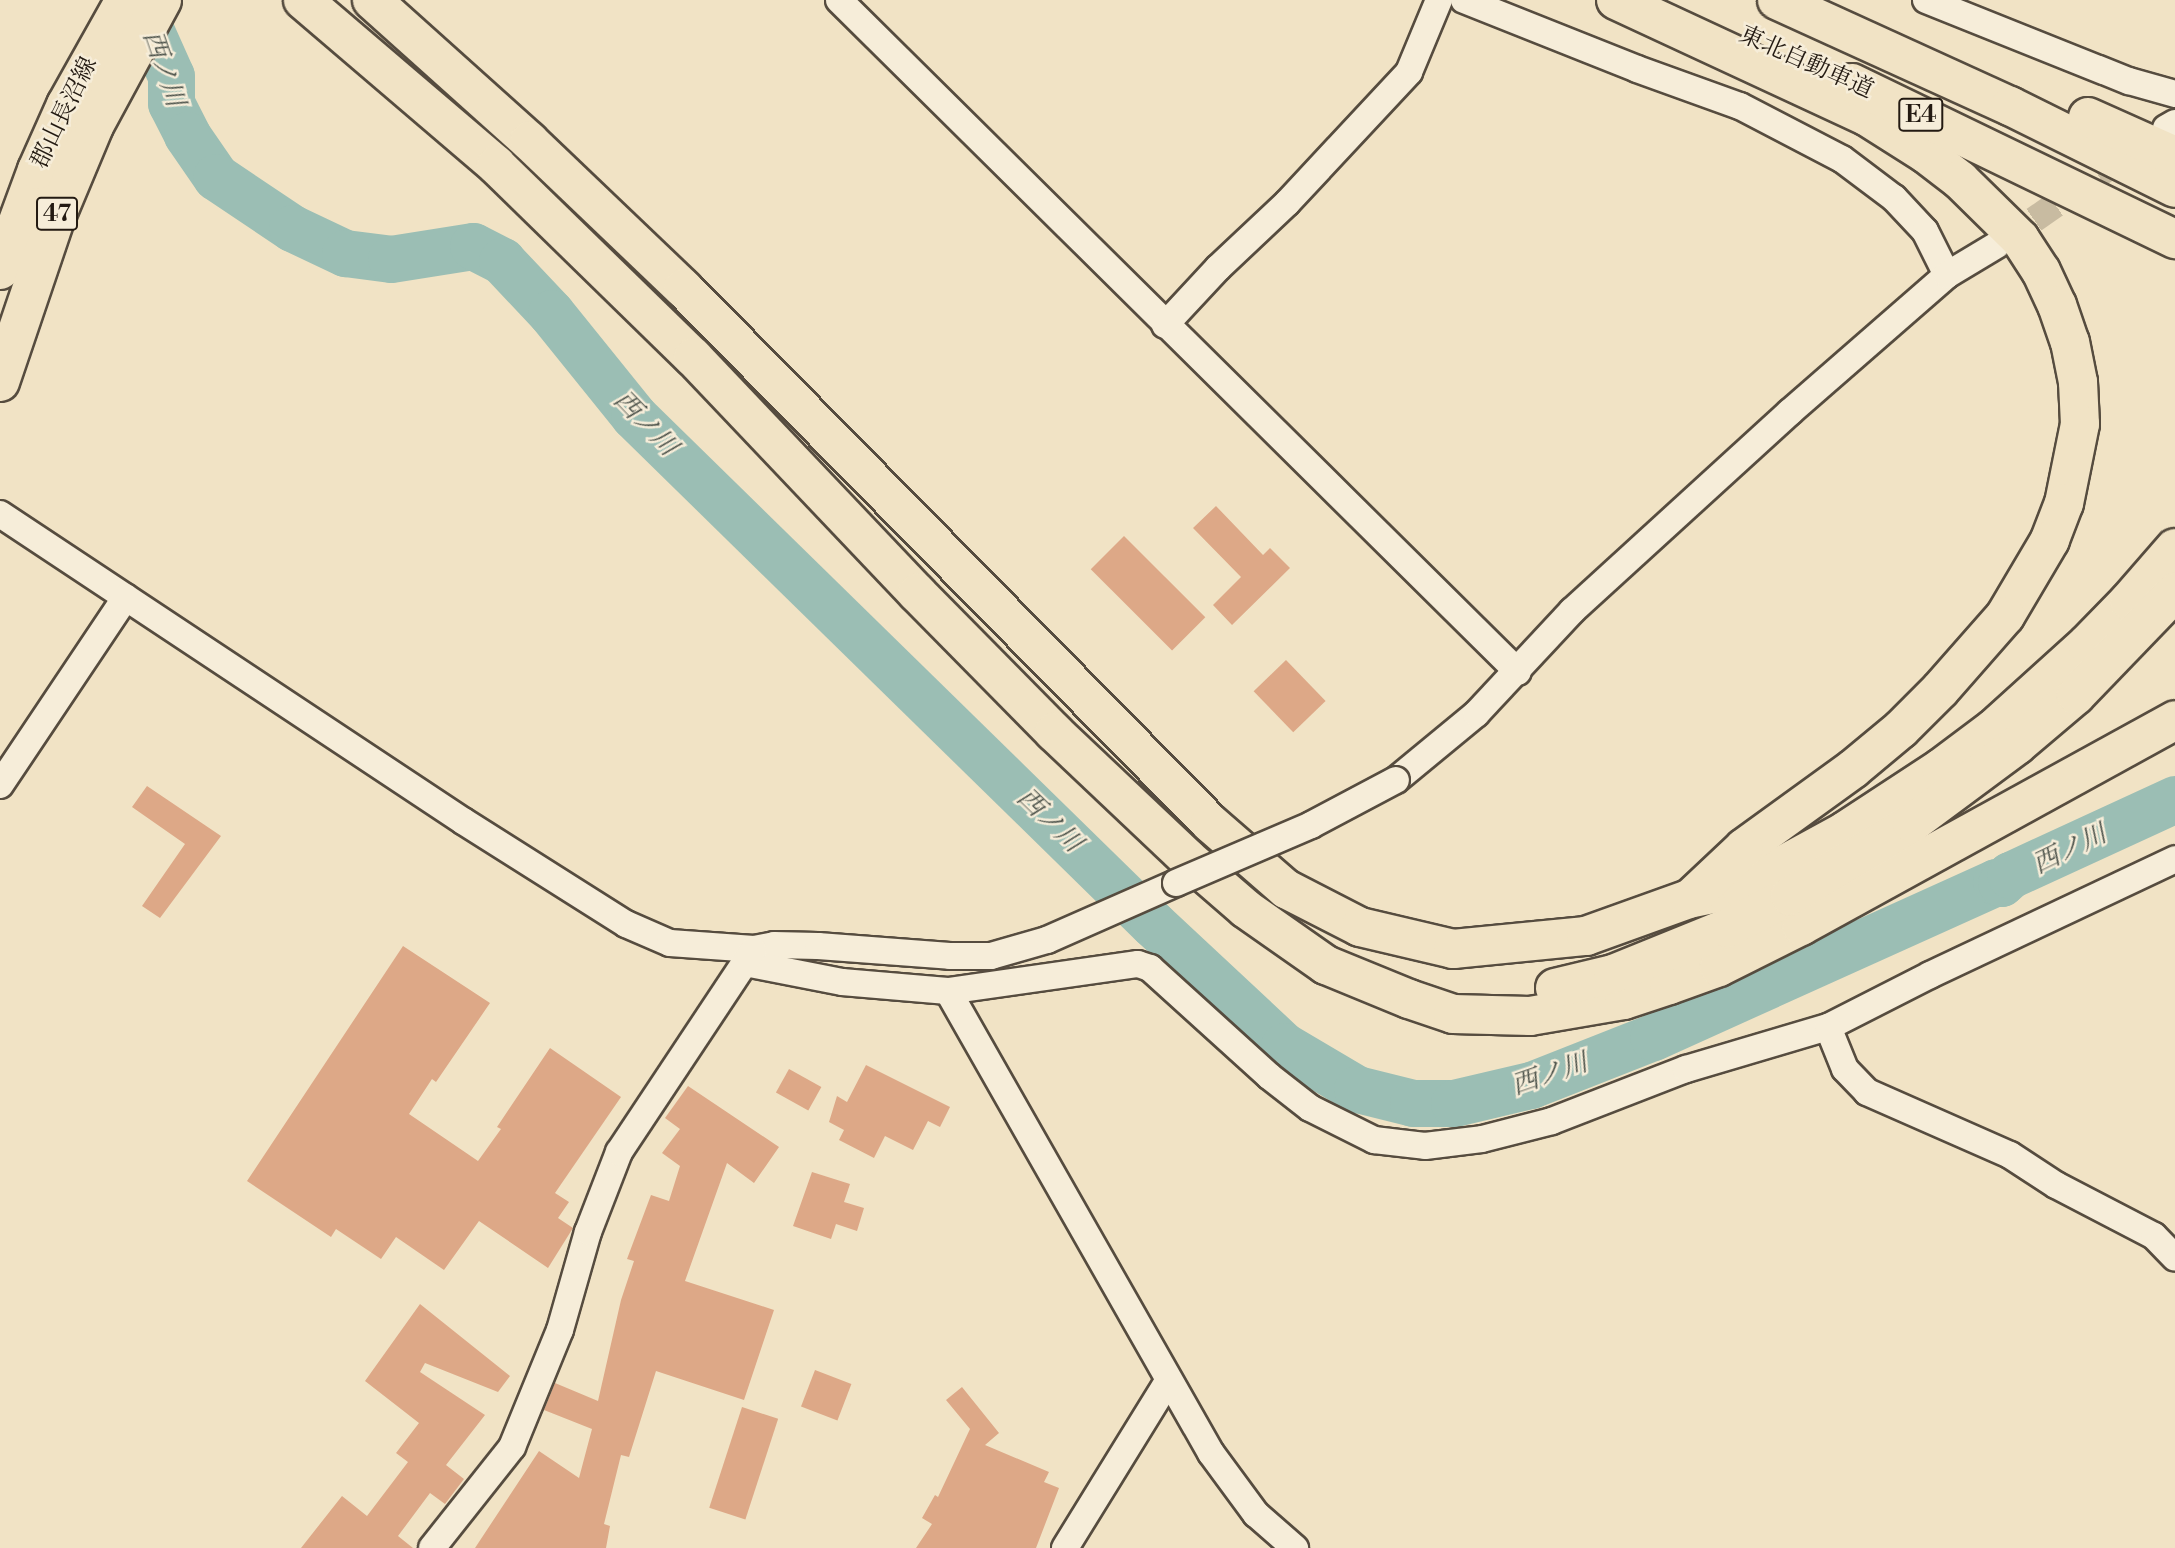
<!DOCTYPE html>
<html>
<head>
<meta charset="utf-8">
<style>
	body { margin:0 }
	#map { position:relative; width:2175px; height:1548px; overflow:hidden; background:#f1e3c5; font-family:"Libre Bodoni","Noto Serif JP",serif }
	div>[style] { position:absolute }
	.river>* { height:47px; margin:-23.5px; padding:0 23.5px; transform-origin:23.5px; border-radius:23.5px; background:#9bbeb4 }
	.building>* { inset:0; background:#dda887; transform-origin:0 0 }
	.minor-tunnel>* { height:26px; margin-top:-13px; transform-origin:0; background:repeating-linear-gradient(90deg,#c8bba1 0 26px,transparent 0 39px) }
	.roads { filter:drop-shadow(2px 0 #564c3f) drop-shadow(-2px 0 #564c3f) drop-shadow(0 2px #564c3f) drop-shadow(0 -2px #564c3f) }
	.minor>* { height:26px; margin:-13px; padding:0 13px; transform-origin:13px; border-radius:13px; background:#f6edd9 }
	.primary>* { height:38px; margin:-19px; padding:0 19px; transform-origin:19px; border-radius:19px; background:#f1e3c5 }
	.motorway>* { height:38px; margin:-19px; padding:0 19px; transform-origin:19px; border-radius:19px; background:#f1e3c5 }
	.bridges { filter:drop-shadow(2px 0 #564c3f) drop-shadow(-2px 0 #564c3f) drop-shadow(0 2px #564c3f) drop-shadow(0 -2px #564c3f) }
	.minor-bridge>* { height:26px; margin:-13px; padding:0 13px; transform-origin:13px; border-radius:13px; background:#f6edd9 }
	span { translate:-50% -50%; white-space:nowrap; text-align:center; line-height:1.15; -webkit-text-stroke:5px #f6edd9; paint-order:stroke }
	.shield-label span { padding:2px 5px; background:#f6edd9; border:2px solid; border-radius:5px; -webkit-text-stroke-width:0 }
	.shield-label { font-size:23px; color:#231a12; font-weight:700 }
	.street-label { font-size:24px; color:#231a12 }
	.water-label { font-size:26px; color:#4d534b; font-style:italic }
</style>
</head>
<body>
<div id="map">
	<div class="river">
		<div style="left:137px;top:0;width:83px;rotate:65.9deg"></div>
		<div style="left:171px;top:76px;width:27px;rotate:90deg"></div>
		<div style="left:171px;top:103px;width:36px;rotate:63deg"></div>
		<div style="left:187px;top:135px;width:51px;rotate:55.4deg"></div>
		<div style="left:216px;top:177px;width:92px;rotate:33.9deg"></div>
		<div style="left:292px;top:228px;width:59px;rotate:25.3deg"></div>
		<div style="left:345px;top:253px;width:46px;rotate:7.4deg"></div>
		<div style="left:391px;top:259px;width:83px;rotate:-9deg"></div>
		<div style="left:473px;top:246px;width:33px;rotate:27deg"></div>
		<div style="left:502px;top:261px;width:71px;rotate:46.7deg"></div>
		<div style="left:551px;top:313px;width:132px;rotate:51.1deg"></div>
		<div style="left:634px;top:416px;width:726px;rotate:44.39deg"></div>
		<div style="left:1153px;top:924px;width:179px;rotate:43deg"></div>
		<div style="left:1284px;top:1046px;width:85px;rotate:30.5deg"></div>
		<div style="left:1357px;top:1089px;width:58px;rotate:14deg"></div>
		<div style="left:1413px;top:1103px;width:41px"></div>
		<div style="left:1454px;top:1103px;width:79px;rotate:-13.2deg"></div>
		<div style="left:1531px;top:1085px;width:131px;rotate:-21.5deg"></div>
		<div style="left:1653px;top:1037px;width:376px;rotate:-24.3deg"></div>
		<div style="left:1996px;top:882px;width:5px;rotate:11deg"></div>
		<div style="left:2001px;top:883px;width:12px;rotate:-42deg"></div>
		<div style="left:2010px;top:875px;width:182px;rotate:-24.7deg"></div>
	</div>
	<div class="building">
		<div style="clip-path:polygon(1216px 506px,1263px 555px,1270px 548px,1290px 568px,1232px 625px,1213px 605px,1241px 577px,1193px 528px)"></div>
		<div style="left:1124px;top:536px;width:115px;height:47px;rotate:45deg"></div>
		<div style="left:1286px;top:660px;width:57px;height:45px;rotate:46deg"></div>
		<div style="clip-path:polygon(147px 786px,221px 836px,160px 918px,142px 906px,185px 844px,132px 807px)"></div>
		<div style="clip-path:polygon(403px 946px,490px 1003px,436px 1082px,432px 1079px,409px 1114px,478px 1161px,501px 1129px,497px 1127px,550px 1048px,621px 1097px,555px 1193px,569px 1202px,558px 1218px,573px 1228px,548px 1268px,479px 1221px,444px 1270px,396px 1237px,381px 1259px,336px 1229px,331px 1237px,247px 1181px)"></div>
		<div style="clip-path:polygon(866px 1065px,950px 1107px,940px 1127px,928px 1121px,913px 1150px,885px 1136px,874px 1158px,839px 1140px,844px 1130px,829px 1122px,837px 1096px,847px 1102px)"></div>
		<div style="left:789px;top:1069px;width:37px;height:27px;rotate:29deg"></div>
		<div style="clip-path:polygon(688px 1086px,779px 1147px,754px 1183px,727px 1163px,685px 1281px,774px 1310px,744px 1400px,656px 1371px,629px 1457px,621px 1455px,604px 1524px,610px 1526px,606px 1548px,475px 1548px,539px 1451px,579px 1478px,592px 1429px,544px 1410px,555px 1383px,598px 1401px,621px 1300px,634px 1261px,627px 1259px,651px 1195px,669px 1201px,680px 1166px,662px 1153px,680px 1129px,665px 1118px)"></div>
		<div style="clip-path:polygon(812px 1172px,850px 1184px,844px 1202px,864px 1208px,857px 1231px,836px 1224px,831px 1239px,793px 1226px)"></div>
		<div style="clip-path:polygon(420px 1304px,510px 1376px,498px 1392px,425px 1363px,420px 1372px,485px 1415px,446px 1465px,464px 1479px,445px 1504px,430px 1493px,398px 1536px,413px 1548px,301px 1548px,342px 1496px,367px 1516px,408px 1462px,396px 1453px,419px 1423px,365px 1381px)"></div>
		<div style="left:815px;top:1370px;width:39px;height:39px;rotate:21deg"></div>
		<div style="clip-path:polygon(962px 1387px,999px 1433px,985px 1445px,1049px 1472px,1044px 1482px,1059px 1488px,1036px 1548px,916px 1548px,932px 1524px,922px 1518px,935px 1495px,938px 1497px,970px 1429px,946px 1400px)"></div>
		<div style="left:742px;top:1407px;width:38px;height:106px;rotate:18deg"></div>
	</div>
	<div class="minor-tunnel">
		<div style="left:2002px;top:242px;width:157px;rotate:-34.9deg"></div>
	</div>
	<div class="roads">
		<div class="minor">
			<div style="left:839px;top:0;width:955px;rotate:44.7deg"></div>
			<div style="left:1464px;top:0;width:186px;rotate:21.7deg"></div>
			<div style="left:1637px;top:69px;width:109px;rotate:19.8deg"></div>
			<div style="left:1740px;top:106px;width:115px;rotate:27.5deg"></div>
			<div style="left:1842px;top:159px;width:65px;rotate:36.9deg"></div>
			<div style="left:1894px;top:198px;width:45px;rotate:46.8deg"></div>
			<div style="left:1925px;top:231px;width:49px;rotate:63.4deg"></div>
			<div style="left:1926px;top:0;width:219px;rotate:21.8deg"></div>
			<div style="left:2129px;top:81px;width:48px;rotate:15.8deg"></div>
			<div style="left:2166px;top:128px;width:10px;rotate:-29deg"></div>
			<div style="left:1165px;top:325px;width:78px;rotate:-47.1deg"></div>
			<div style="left:1218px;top:268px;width:95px;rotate:-43.3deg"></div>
			<div style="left:1287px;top:203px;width:179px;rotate:-47deg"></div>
			<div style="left:1409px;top:72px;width:78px;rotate:-67.4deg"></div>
			<div style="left:0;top:514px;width:556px;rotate:33.55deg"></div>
			<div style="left:463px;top:821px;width:193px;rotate:32.3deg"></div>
			<div style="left:626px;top:924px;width:48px;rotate:23.4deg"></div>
			<div style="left:670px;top:943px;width:84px;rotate:4.1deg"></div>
			<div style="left:754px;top:949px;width:20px;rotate:-11deg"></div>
			<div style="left:774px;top:945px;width:44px;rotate:1.3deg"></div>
			<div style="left:818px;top:946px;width:132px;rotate:4.3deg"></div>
			<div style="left:950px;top:956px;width:41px"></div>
			<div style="left:991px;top:956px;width:58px;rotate:-15.9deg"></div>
			<div style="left:1047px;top:940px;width:141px;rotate:-23.8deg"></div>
			<div style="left:1396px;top:780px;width:104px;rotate:-39.5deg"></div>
			<div style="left:1476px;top:714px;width:141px;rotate:-47deg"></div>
			<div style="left:1572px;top:611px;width:295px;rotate:-42.4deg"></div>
			<div style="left:1790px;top:412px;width:208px;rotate:-41.1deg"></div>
			<div style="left:1947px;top:275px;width:58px;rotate:-31deg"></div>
			<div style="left:0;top:785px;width:226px;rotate:-56.2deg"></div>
			<div style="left:745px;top:963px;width:99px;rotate:11.1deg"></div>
			<div style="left:842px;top:982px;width:106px;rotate:4.9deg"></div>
			<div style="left:948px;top:991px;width:192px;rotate:-8.1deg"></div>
			<div style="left:1138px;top:964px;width:13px;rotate:18deg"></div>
			<div style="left:1150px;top:968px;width:161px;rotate:42.2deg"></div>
			<div style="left:1269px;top:1076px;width:52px;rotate:38deg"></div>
			<div style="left:1310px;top:1108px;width:72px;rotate:26.6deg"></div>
			<div style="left:1374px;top:1140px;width:51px;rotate:6.7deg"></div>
			<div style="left:1425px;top:1146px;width:57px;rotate:-7deg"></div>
			<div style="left:1482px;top:1139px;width:72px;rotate:-14.4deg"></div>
			<div style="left:1552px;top:1121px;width:144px;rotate:-21.2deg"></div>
			<div style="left:1686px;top:1069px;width:148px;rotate:-16.5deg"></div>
			<div style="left:1828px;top:1027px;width:114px;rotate:-27deg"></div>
			<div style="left:1930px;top:975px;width:271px;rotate:-25.3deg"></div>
			<div style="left:948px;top:991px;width:532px;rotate:60.35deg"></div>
			<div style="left:1211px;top:1453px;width:76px;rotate:53.6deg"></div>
			<div style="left:1256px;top:1514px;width:52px;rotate:41.1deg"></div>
			<div style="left:1828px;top:1027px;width:45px;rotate:68deg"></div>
			<div style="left:1845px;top:1069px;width:32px;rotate:46deg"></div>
			<div style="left:1867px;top:1092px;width:156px;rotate:23.8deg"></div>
			<div style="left:2010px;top:1155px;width:55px;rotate:33.1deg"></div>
			<div style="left:2056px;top:1185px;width:110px;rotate:27.5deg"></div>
			<div style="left:2154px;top:1236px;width:30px;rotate:46deg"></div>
			<div style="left:432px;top:1548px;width:129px;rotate:-51.6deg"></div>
			<div style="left:512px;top:1447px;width:126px;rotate:-67.7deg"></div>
			<div style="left:560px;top:1330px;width:102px;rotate:-74.1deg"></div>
			<div style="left:588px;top:1232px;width:86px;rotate:-68.8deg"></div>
			<div style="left:619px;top:1152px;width:242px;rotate:-56.4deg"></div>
			<div style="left:1065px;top:1548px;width:196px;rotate:-58.3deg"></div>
		</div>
		<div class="primary">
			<div style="left:0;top:270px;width:107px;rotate:-69.7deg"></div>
			<div style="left:37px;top:170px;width:71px;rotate:-66deg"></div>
			<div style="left:66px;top:105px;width:120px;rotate:-60.7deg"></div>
			<div style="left:0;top:382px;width:174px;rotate:-71.3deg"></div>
			<div style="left:56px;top:217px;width:99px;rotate:-67.3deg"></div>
			<div style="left:94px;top:126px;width:143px;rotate:-61.6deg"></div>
		</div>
		<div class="motorway">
			<div style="left:303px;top:0;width:254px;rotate:40.5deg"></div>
			<div style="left:496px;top:165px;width:275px;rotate:44.3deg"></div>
			<div style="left:693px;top:357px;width:325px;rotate:46.5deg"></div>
			<div style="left:917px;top:593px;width:195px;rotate:45.4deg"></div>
			<div style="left:1054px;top:732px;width:182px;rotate:43.4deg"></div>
			<div style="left:1186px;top:857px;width:79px;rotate:40.9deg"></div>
			<div style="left:1246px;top:909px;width:98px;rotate:35deg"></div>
			<div style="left:1326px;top:965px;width:90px;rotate:22.3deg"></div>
			<div style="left:1409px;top:999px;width:46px;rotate:18.8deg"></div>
			<div style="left:1453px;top:1014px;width:77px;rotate:1.5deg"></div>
			<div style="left:1530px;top:1016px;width:95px;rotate:-9.7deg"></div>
			<div style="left:1624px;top:1000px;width:47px;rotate:-18.4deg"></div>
			<div style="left:1669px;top:985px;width:53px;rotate:-19.8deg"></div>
			<div style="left:1719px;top:967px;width:92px;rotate:-26.6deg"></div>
			<div style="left:1801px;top:926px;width:427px;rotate:-28.8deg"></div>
			<div style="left:372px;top:0;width:211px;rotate:41.9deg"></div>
			<div style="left:529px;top:141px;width:213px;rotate:43.7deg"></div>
			<div style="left:683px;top:288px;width:751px;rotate:45.43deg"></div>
			<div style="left:1210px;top:823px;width:101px;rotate:41deg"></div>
			<div style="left:1286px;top:889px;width:83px;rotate:27.2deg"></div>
			<div style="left:1360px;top:927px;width:96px;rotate:13.3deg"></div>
			<div style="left:1453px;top:949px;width:134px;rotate:-5.6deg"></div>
			<div style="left:1586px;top:936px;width:109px;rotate:-19.8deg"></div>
			<div style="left:1689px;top:899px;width:53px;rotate:-11.9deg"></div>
			<div style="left:1741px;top:888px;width:119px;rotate:-28.7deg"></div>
			<div style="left:1845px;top:831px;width:115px;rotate:-33.3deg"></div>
			<div style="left:1941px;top:768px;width:65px;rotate:-36.9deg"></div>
			<div style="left:1993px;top:729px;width:127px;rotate:-42.1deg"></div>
			<div style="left:2087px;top:644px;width:60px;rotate:-45.7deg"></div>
			<div style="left:2129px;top:601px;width:70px;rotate:-49deg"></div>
			<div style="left:1616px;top:0;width:276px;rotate:24.9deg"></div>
			<div style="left:1866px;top:116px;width:71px;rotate:32.3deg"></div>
			<div style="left:1926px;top:154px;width:43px;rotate:37.4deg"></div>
			<div style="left:1960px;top:180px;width:84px;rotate:44.5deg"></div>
			<div style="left:2020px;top:239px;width:38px;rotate:57deg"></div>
			<div style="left:2041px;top:271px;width:38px;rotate:65deg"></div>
			<div style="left:2057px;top:305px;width:39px;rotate:71deg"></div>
			<div style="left:2070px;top:342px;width:41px;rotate:78.7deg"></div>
			<div style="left:2078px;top:382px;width:42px;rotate:87.3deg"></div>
			<div style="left:2080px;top:424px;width:81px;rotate:101.4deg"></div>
			<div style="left:2064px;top:503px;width:40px;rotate:111deg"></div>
			<div style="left:2050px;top:540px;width:88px;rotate:120.6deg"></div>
			<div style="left:2005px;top:616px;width:98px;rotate:131.3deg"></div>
			<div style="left:1940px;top:690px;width:55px;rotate:135deg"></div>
			<div style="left:1901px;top:729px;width:62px;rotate:140.2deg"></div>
			<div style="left:1853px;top:769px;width:135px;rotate:144.1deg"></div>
			<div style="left:1744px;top:848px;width:73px;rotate:136.7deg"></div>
			<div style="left:1777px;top:0;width:256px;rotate:24.5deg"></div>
			<div style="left:2010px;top:106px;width:184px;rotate:26.4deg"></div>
			<div style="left:1852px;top:83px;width:359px;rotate:25.8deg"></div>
			<div style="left:2088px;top:117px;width:95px;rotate:24.1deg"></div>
			<div style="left:1555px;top:988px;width:60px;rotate:-13.6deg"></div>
			<div style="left:1613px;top:974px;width:123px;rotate:-22deg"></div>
			<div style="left:1727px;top:928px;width:71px;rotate:-26.9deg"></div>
			<div style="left:1790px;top:896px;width:142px;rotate:-30.9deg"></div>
			<div style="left:1912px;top:823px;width:131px;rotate:-36.6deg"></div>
			<div style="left:2017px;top:745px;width:77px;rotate:-40.3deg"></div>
			<div style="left:2076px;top:695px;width:143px;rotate:-46.1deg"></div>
		</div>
	</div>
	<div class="bridges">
		<div class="minor-bridge">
			<div style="left:1176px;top:883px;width:147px;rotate:-23.2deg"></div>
			<div style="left:1311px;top:825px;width:96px;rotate:-27.9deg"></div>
		</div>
	</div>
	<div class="shield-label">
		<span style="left:1921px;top:115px">E4</span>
		<span style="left:57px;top:214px">47</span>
	</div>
	<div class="street-label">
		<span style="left:1806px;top:63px;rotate:24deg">東北自動車道</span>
		<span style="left:65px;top:113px;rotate:-64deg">郡山長沼線</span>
	</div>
	<div class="water-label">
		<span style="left:163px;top:69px;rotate:71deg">西ノ川</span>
		<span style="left:645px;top:424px;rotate:46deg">西ノ川</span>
		<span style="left:1049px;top:821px;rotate:44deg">西ノ川</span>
		<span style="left:2070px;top:850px;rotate:-26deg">西ノ川</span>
		<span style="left:1550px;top:1075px;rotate:-19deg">西ノ川</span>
	</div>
</div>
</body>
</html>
